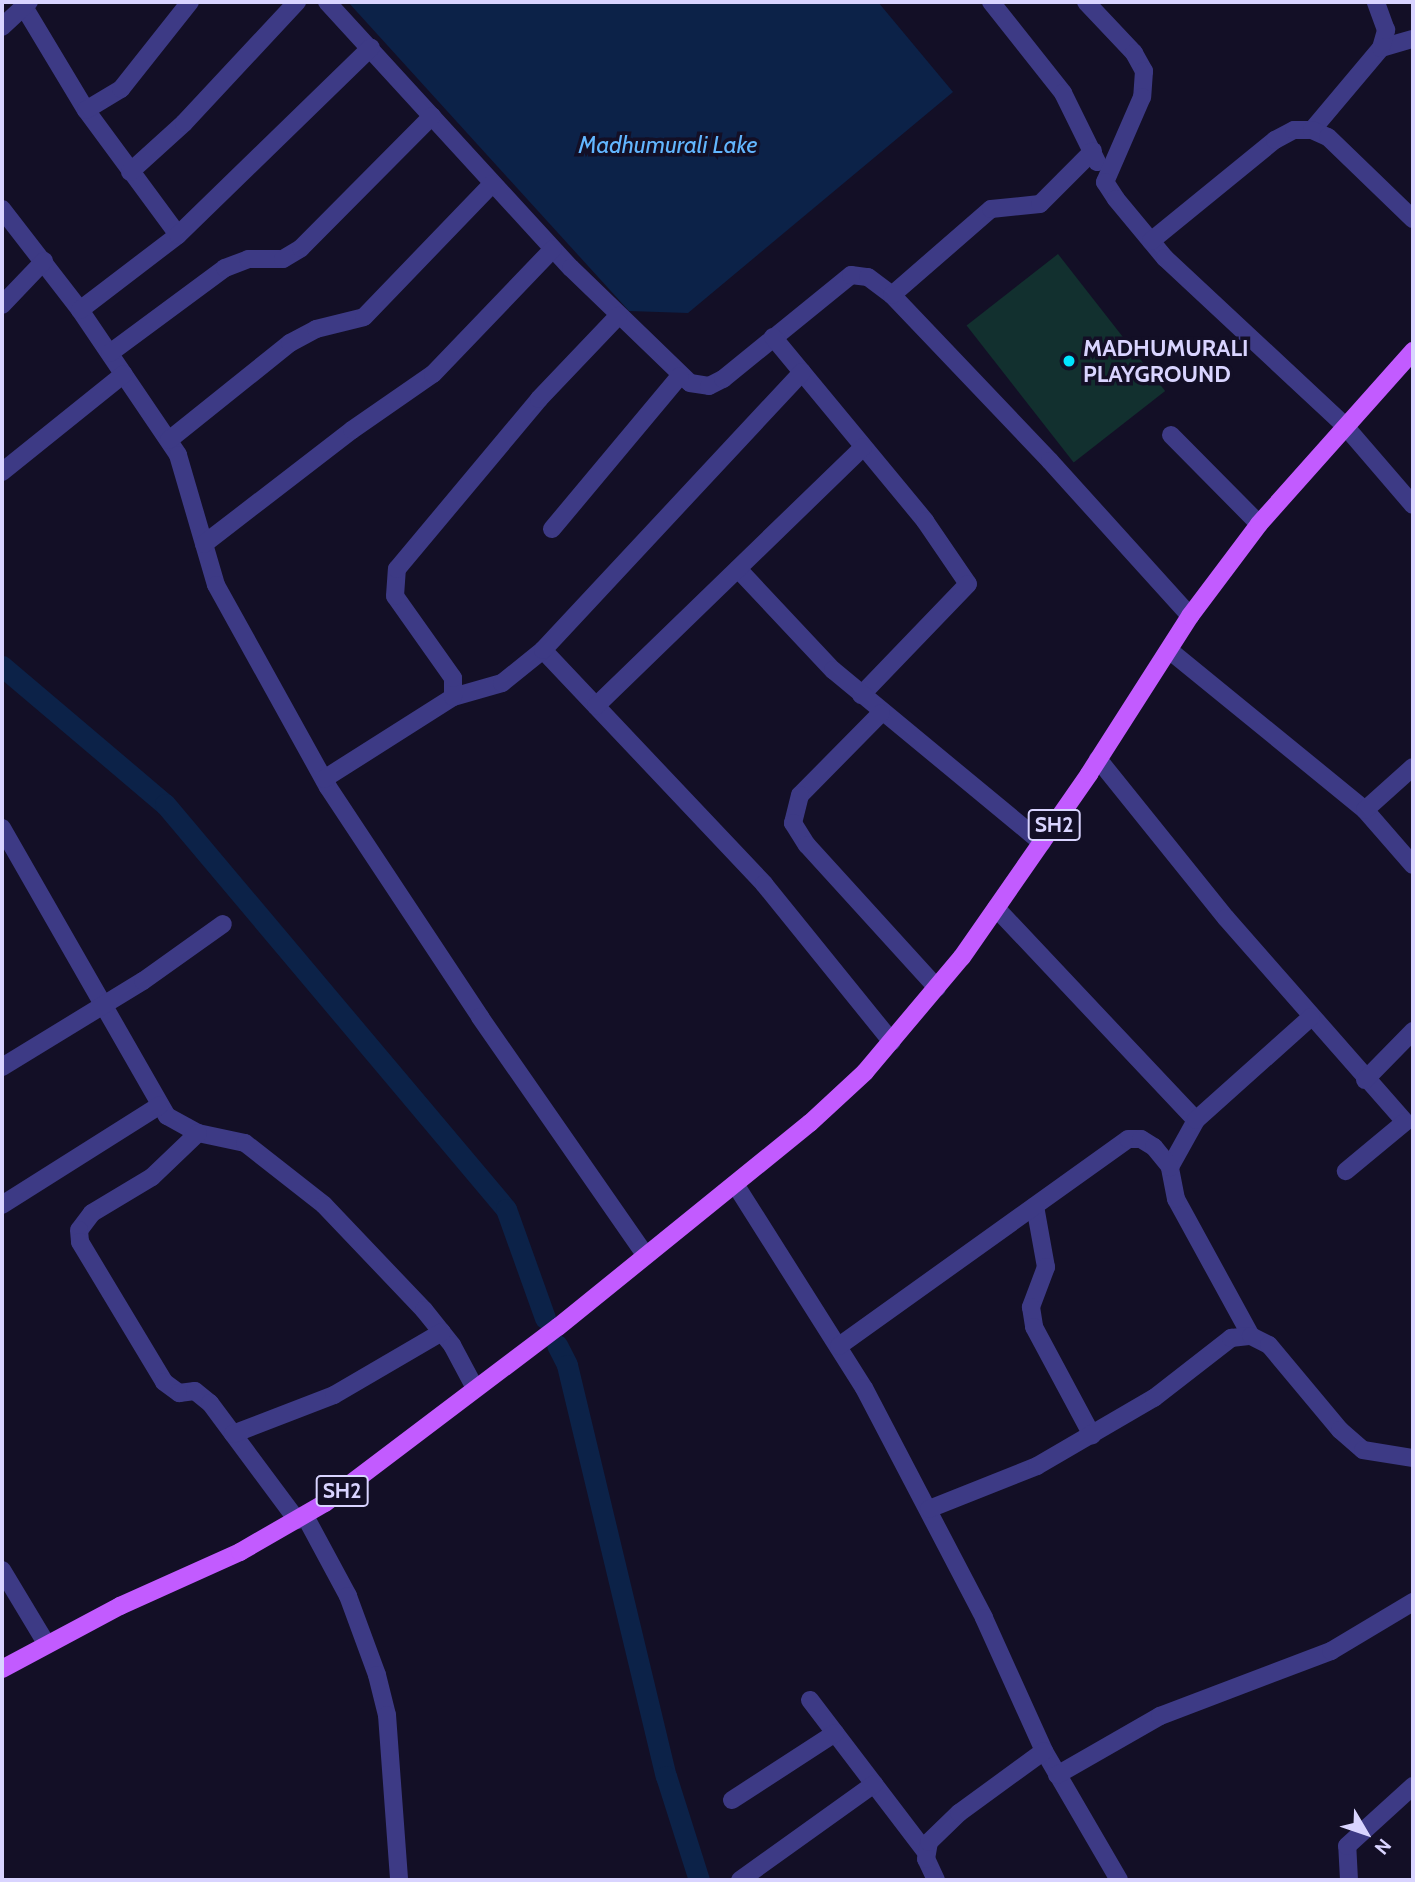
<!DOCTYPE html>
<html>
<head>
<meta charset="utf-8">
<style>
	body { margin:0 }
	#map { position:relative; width:1415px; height:1882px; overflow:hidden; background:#130f26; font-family:Cabin,sans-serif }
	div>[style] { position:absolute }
	.green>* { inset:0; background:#12302f; transform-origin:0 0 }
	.water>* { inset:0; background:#0c2248 }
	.canal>* { height:21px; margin:-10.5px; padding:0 10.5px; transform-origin:10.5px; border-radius:10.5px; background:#0c2248 }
	.minor>* { height:18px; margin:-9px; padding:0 9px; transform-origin:9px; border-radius:9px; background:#3d3a85 }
	.major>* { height:18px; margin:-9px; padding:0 9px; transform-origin:9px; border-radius:9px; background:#c25bff }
	.dots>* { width:19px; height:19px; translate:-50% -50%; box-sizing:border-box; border:4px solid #130f26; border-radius:50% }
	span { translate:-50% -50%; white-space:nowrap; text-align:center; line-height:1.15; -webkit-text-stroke:7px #130f26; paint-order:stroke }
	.shield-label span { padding:2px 5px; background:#130f26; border:2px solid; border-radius:5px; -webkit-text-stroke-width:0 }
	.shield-label { font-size:21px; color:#d9d4ff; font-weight:700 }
	.poi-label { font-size:23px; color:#d9d4ff; font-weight:700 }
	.left { translate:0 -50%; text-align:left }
	.water-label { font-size:24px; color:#62b6ff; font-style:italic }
	.frame { position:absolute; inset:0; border:4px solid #d9d4ff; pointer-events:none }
	.north { position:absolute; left:1331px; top:1798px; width:70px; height:70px; -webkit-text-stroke:5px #130f26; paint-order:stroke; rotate:129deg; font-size:19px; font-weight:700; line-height:28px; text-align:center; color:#d9d4ff }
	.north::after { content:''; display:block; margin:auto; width:24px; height:32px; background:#d9d4ff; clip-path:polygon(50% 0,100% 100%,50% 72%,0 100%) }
</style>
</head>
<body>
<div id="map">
	<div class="green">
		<div style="left:1058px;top:254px;width:174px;height:116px;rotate:52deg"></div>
	</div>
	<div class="water">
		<div style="clip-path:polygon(348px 2px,878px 2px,953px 92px,688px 313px,629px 311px)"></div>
	</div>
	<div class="canal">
		<div style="left:2px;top:666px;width:214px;rotate:40.3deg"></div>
		<div style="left:165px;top:804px;width:529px;rotate:49.9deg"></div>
		<div style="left:506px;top:1209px;width:116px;rotate:70.3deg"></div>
		<div style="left:557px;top:1345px;width:22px;rotate:63deg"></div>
		<div style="left:567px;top:1365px;width:423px;rotate:76.5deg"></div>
		<div style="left:666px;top:1776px;width:109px;rotate:72.4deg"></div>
	</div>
	<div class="minor">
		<div style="left:327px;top:2px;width:361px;rotate:47.5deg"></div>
		<div style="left:571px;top:268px;width:165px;rotate:44deg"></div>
		<div style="left:690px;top:383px;width:19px;rotate:9deg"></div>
		<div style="left:709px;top:386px;width:16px;rotate:-27deg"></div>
		<div style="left:723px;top:379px;width:165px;rotate:-39.1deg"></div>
		<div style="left:851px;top:275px;width:17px;rotate:7deg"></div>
		<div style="left:868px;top:277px;width:30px;rotate:37deg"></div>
		<div style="left:892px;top:295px;width:229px;rotate:46.4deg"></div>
		<div style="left:1050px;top:461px;width:209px;rotate:47.9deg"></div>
		<div style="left:991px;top:2px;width:116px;rotate:51.6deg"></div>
		<div style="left:1063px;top:93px;width:77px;rotate:63.8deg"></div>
		<div style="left:1086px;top:2px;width:70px;rotate:46.7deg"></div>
		<div style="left:1134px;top:53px;width:21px;rotate:61deg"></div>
		<div style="left:1144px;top:71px;width:26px;rotate:94deg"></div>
		<div style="left:1142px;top:97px;width:93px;rotate:113.5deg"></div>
		<div style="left:1105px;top:182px;width:20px;rotate:57deg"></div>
		<div style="left:1116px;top:199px;width:77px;rotate:50.3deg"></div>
		<div style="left:1165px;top:258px;width:246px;rotate:43deg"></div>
		<div style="left:1345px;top:426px;width:104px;rotate:49.3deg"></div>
		<div style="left:24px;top:7px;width:120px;rotate:59deg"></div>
		<div style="left:86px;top:110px;width:155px;rotate:53.6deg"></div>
		<div style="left:2px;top:27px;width:37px;rotate:-43deg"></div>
		<div style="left:1381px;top:48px;width:33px;rotate:-16deg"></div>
		<div style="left:86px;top:110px;width:41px;rotate:-31deg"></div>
		<div style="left:121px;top:89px;width:111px;rotate:-51.6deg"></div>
		<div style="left:1312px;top:130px;width:107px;rotate:-49.9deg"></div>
		<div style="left:1381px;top:48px;width:19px;rotate:-74deg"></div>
		<div style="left:1386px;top:30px;width:30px;rotate:-110deg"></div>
		<div style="left:130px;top:172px;width:73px;rotate:-42.2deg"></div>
		<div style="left:184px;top:123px;width:166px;rotate:-47deg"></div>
		<div style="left:2px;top:209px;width:128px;rotate:52.3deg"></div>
		<div style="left:80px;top:310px;width:175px;rotate:55.9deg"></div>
		<div style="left:178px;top:455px;width:135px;rotate:73.7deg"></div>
		<div style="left:216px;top:585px;width:231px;rotate:61deg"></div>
		<div style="left:328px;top:787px;width:276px;rotate:56.5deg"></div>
		<div style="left:480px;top:1017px;width:289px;rotate:55.2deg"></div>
		<div style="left:1151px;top:241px;width:160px;rotate:-39.2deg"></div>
		<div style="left:1275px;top:140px;width:21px;rotate:-28deg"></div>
		<div style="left:1294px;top:130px;width:18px"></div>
		<div style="left:1312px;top:130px;width:17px;rotate:24deg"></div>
		<div style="left:1328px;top:137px;width:118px;rotate:44deg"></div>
		<div style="left:892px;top:295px;width:131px;rotate:-41deg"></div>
		<div style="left:991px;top:209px;width:49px;rotate:-5.8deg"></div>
		<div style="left:1040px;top:204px;width:75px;rotate:-45deg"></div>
		<div style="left:2px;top:305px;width:61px;rotate:-46.3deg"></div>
		<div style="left:80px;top:310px;width:123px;rotate:-37.4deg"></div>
		<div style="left:178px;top:235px;width:269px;rotate:-44.2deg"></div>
		<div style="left:773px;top:337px;width:239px;rotate:50.4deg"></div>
		<div style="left:925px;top:521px;width:76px;rotate:55.7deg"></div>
		<div style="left:968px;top:584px;width:154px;rotate:133.9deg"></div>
		<div style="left:110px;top:353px;width:143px;rotate:-36.5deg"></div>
		<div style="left:225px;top:268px;width:25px;rotate:-21deg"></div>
		<div style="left:248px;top:259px;width:35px"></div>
		<div style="left:283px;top:259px;width:21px;rotate:-31deg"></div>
		<div style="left:301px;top:248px;width:186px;rotate:-45.2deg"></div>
		<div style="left:1171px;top:435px;width:125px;rotate:45.3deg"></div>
		<div style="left:169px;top:440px;width:155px;rotate:-38.7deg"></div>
		<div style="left:290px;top:343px;width:30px;rotate:-28deg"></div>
		<div style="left:316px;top:329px;width:49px;rotate:-14deg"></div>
		<div style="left:364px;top:317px;width:185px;rotate:-46.1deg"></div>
		<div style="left:2px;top:472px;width:156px;rotate:-38.8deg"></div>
		<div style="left:552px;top:529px;width:199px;rotate:-50.1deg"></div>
		<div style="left:204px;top:544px;width:187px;rotate:-37.6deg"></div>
		<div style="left:352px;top:430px;width:98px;rotate:-34.7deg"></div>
		<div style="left:433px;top:374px;width:173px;rotate:-46.2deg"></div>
		<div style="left:738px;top:569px;width:139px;rotate:46.8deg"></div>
		<div style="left:833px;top:670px;width:271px;rotate:39.6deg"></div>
		<div style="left:543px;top:650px;width:322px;rotate:46.6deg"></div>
		<div style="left:764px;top:884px;width:203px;rotate:51deg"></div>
		<div style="left:1169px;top:650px;width:253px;rotate:39.2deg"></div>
		<div style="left:1365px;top:810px;width:73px;rotate:48.9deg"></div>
		<div style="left:453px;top:697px;width:51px;rotate:-15.9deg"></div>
		<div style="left:502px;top:683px;width:53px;rotate:-38.8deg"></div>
		<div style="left:543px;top:650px;width:380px;rotate:-47deg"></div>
		<div style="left:596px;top:706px;width:372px;rotate:-44.1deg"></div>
		<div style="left:881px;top:713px;width:115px;rotate:134.6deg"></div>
		<div style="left:800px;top:795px;width:29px;rotate:104deg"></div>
		<div style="left:793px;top:823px;width:26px;rotate:58deg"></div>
		<div style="left:807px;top:845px;width:193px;rotate:47.7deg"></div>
		<div style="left:1098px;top:759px;width:204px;rotate:51.2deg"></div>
		<div style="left:1226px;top:918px;width:271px;rotate:48.7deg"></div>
		<div style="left:1405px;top:1122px;width:77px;rotate:140.3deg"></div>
		<div style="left:324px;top:779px;width:153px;rotate:-32.4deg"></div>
		<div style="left:453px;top:697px;width:19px;rotate:-90deg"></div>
		<div style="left:453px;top:678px;width:100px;rotate:-125.3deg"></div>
		<div style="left:395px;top:596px;width:27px;rotate:-86deg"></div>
		<div style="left:397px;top:569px;width:222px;rotate:-50.1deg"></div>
		<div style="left:539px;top:399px;width:115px;rotate:-46.4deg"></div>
		<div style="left:1365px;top:810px;width:64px;rotate:-41.9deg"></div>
		<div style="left:2px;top:828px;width:332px;rotate:60.2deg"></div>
		<div style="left:167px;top:1116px;width:35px;rotate:29deg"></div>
		<div style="left:198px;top:1133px;width:48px;rotate:12deg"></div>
		<div style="left:245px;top:1143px;width:100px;rotate:38.1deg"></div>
		<div style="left:324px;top:1205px;width:145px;rotate:46.4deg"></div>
		<div style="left:424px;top:1310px;width:45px;rotate:51.3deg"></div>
		<div style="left:452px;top:1345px;width:49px;rotate:61.9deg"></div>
		<div style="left:996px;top:908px;width:291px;rotate:46.7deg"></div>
		<div style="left:2px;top:1067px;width:165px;rotate:-31.4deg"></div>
		<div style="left:143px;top:981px;width:98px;rotate:-35.5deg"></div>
		<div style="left:1365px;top:1080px;width:69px;rotate:-45.6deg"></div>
		<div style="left:198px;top:1133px;width:64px;rotate:136.3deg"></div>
		<div style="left:152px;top:1177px;width:70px;rotate:149deg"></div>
		<div style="left:92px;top:1213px;width:21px;rotate:127deg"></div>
		<div style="left:79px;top:1230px;width:12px;rotate:85deg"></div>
		<div style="left:80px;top:1242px;width:163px;rotate:59deg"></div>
		<div style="left:164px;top:1382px;width:19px;rotate:36deg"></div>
		<div style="left:179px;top:1393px;width:16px;rotate:-7deg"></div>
		<div style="left:195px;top:1391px;width:19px;rotate:39deg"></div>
		<div style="left:210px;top:1403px;width:146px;rotate:53.4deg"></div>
		<div style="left:735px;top:1184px;width:241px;rotate:57.7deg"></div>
		<div style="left:864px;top:1388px;width:259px;rotate:62.4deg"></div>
		<div style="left:984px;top:1618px;width:146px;rotate:65.7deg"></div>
		<div style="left:1044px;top:1751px;width:149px;rotate:59.8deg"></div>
		<div style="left:2px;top:1205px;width:187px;rotate:-32.3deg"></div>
		<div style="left:1035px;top:1206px;width:62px;rotate:79.8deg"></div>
		<div style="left:1046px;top:1267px;width:43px;rotate:110.6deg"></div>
		<div style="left:1031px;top:1307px;width:20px;rotate:81deg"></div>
		<div style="left:1034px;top:1327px;width:123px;rotate:61.8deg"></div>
		<div style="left:1251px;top:1336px;width:156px;rotate:-118.7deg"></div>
		<div style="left:1176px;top:1199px;width:33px;rotate:-101deg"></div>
		<div style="left:1170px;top:1167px;width:54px;rotate:-61deg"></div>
		<div style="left:1196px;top:1120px;width:154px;rotate:-41.8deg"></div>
		<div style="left:839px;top:1346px;width:355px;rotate:-35.6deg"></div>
		<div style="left:1128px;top:1139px;width:13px"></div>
		<div style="left:1141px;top:1139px;width:15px;rotate:32deg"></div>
		<div style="left:1154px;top:1147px;width:26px;rotate:51deg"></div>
		<div style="left:233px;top:1434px;width:108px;rotate:-21.1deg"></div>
		<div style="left:334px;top:1395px;width:125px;rotate:-30.3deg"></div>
		<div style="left:929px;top:1509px;width:116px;rotate:-21.7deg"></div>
		<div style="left:1037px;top:1466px;width:135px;rotate:-30.2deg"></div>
		<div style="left:1154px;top:1398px;width:98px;rotate:-37.9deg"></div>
		<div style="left:1231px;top:1338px;width:20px;rotate:-6deg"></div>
		<div style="left:1251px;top:1336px;width:20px;rotate:27deg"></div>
		<div style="left:1269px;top:1345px;width:111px;rotate:50.1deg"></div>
		<div style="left:1340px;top:1430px;width:30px;rotate:41deg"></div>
		<div style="left:1363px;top:1450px;width:51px;rotate:9.1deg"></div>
		<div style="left:305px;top:1516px;width:91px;rotate:61.7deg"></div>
		<div style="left:348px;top:1596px;width:84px;rotate:69.8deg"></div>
		<div style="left:377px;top:1675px;width:41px;rotate:76deg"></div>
		<div style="left:387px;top:1715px;width:165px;rotate:85.8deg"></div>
		<div style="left:2px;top:1570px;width:85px;rotate:58.9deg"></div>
		<div style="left:810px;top:1700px;width:190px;rotate:52.7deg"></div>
		<div style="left:1057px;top:1775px;width:119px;rotate:-29.8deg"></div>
		<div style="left:1160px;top:1716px;width:183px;rotate:-20.8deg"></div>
		<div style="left:1331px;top:1651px;width:96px;rotate:-30.9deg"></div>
		<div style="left:732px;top:1800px;width:123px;rotate:-33deg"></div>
		<div style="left:740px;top:1880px;width:165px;rotate:-35.6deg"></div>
		<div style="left:936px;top:1880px;width:23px;rotate:-115deg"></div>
		<div style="left:926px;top:1859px;width:17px;rotate:-80deg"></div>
		<div style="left:929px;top:1842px;width:42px;rotate:-44deg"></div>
		<div style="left:959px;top:1813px;width:105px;rotate:-36.1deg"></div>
		<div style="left:1349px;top:1880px;width:34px;rotate:-93deg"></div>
		<div style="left:1347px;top:1846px;width:89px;rotate:-42.3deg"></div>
	</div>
	<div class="major">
		<div style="left:2px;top:1669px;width:134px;rotate:-28.1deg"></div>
		<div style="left:120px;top:1606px;width:132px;rotate:-24.2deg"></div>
		<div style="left:240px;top:1552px;width:98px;rotate:-30deg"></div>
		<div style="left:325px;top:1503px;width:292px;rotate:-37.1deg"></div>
		<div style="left:558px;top:1327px;width:324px;rotate:-39deg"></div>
		<div style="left:810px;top:1123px;width:75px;rotate:-42.8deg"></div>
		<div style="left:865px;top:1072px;width:150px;rotate:-49.9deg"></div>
		<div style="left:962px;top:957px;width:223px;rotate:-55.2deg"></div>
		<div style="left:1089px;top:774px;width:188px;rotate:-57.4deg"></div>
		<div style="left:1190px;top:616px;width:115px;rotate:-53.1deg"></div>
		<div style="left:1259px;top:524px;width:232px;rotate:-48.3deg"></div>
	</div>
	<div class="dots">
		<div style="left:1069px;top:361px;background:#00e5ff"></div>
	</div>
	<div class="shield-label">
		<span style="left:1054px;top:825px">SH2</span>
		<span style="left:342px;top:1491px">SH2</span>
	</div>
	<div class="poi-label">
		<span class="left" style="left:1083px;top:361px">MADHUMURALI<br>PLAYGROUND</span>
	</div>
	<div class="water-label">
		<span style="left:668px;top:145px">Madhumurali Lake</span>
	</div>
	<div class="frame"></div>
	<div class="north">N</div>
</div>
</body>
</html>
